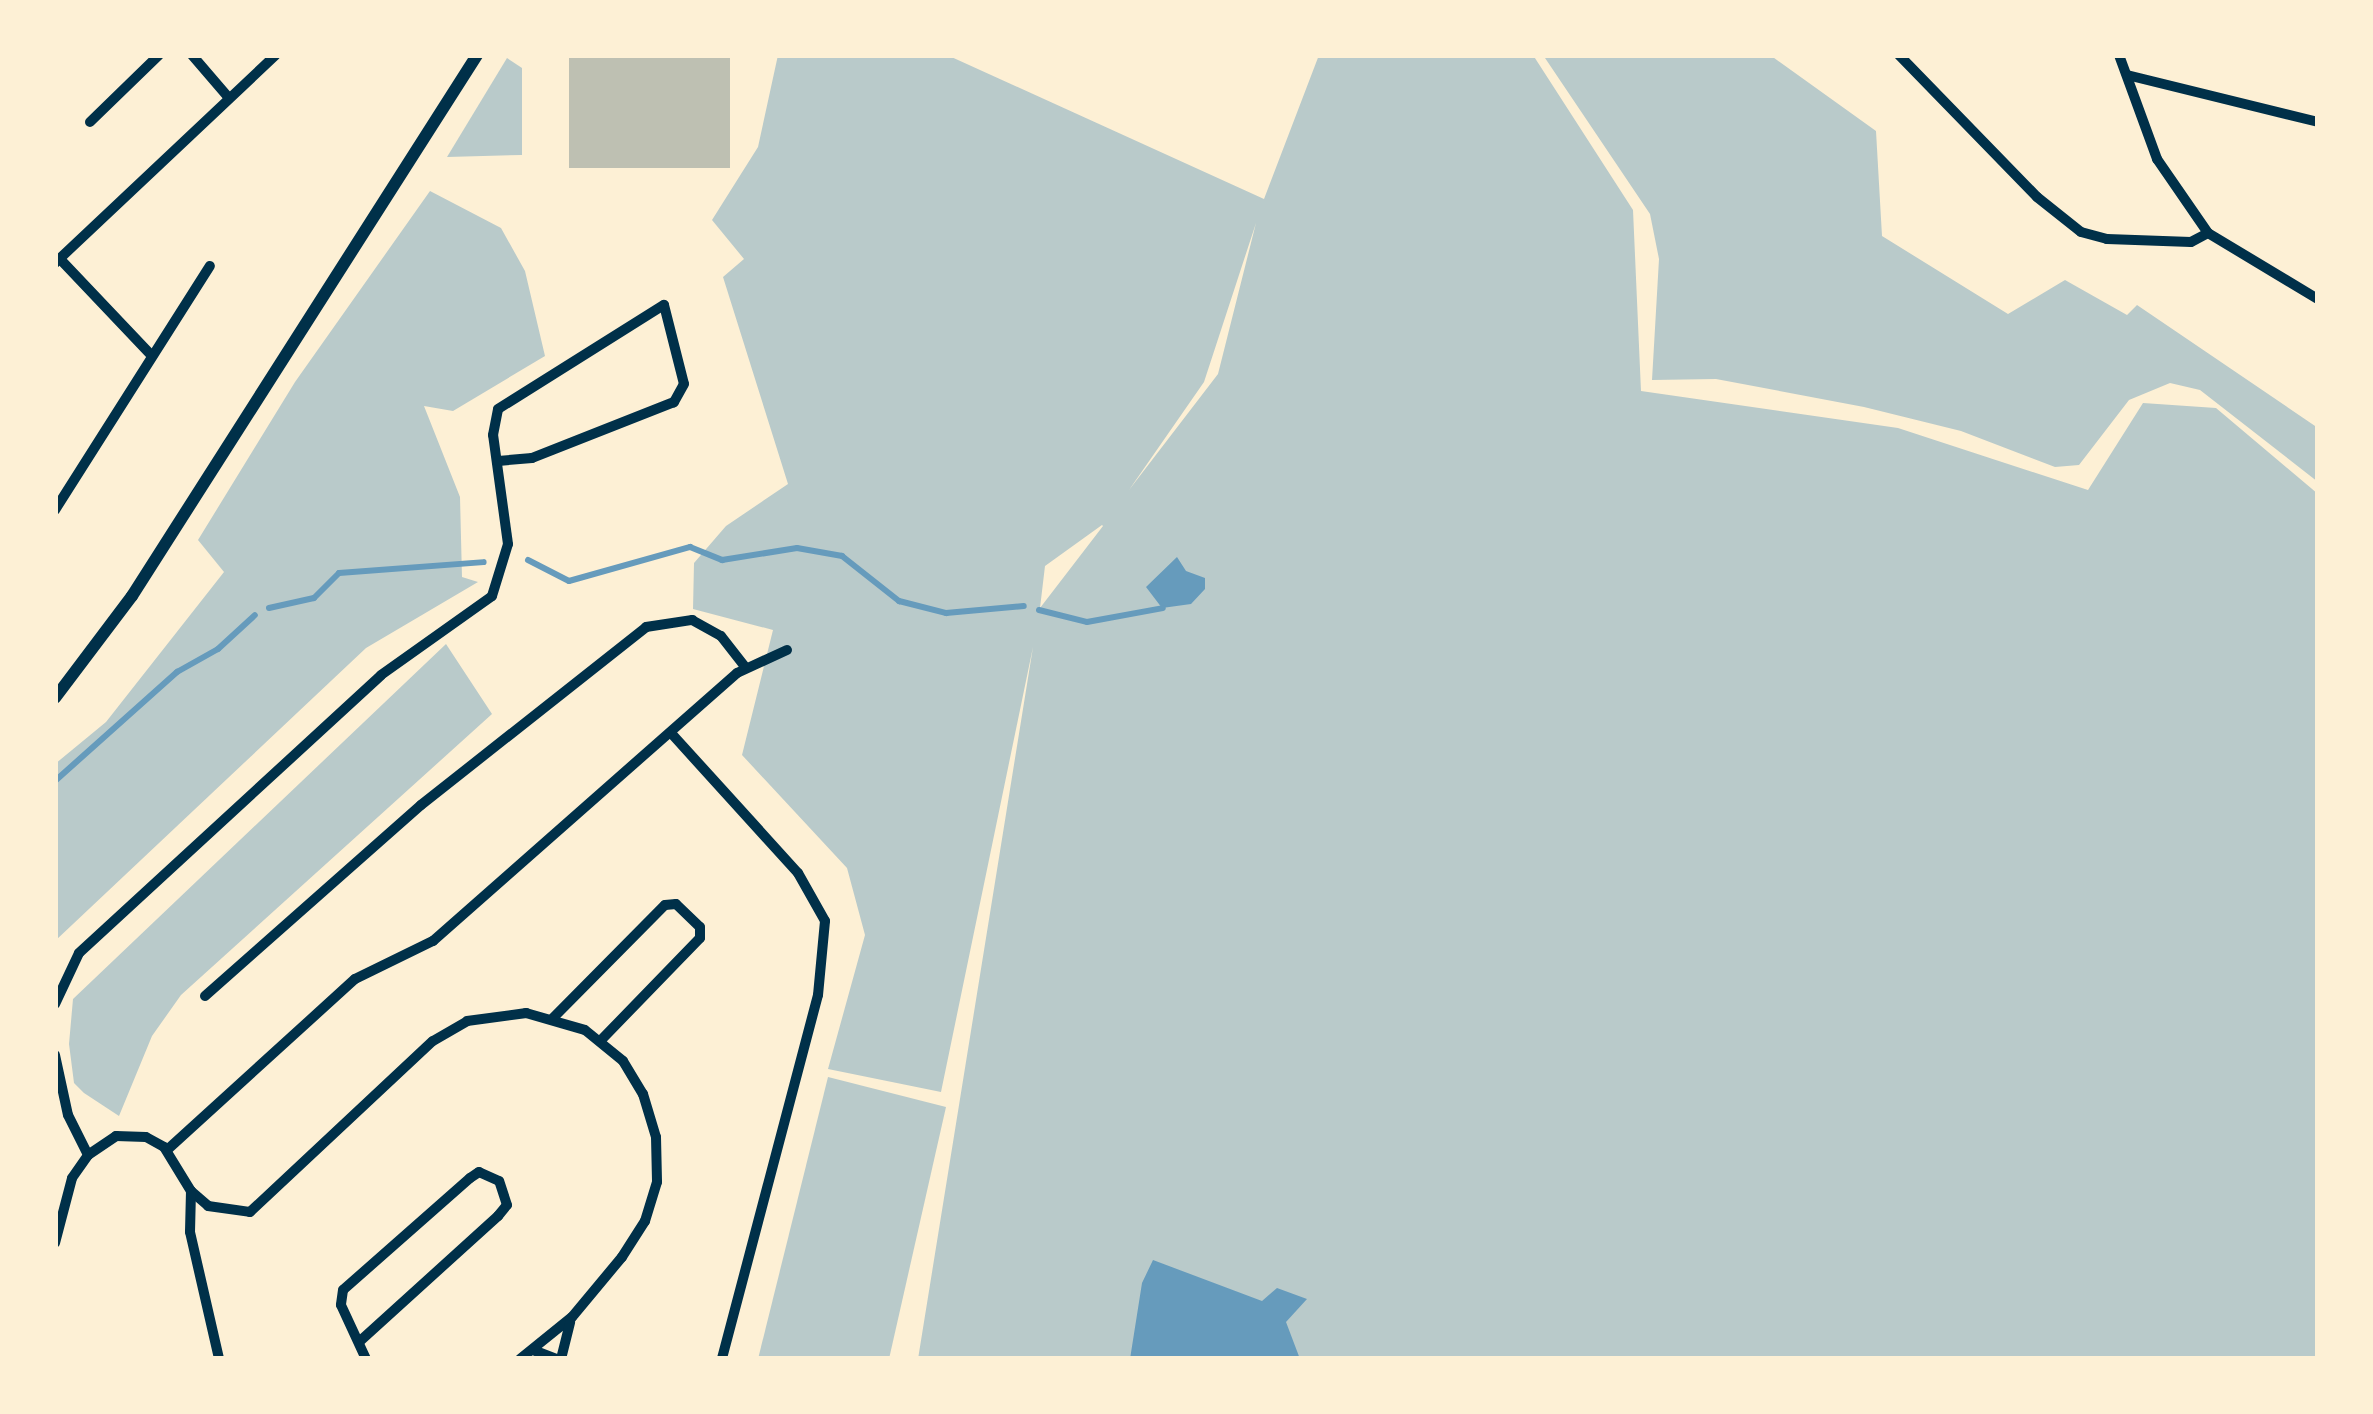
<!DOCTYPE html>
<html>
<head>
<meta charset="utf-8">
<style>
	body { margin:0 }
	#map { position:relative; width:2373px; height:1414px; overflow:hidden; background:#fdf0d5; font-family:"Zilla Slab",serif }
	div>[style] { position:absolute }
	.green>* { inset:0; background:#b9caca }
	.water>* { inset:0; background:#669bbc }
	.stream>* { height:6px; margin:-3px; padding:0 3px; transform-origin:3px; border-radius:3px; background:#669bbc }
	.building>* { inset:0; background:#bec0b2; transform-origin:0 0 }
	.minor>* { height:10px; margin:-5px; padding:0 5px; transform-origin:5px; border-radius:5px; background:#003049 }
	.tertiary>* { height:12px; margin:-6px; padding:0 6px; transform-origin:6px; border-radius:6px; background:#003049 }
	span { translate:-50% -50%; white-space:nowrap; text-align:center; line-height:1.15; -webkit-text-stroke:10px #fdf0d5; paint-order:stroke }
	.frame { position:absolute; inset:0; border:58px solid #fdf0d5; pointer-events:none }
</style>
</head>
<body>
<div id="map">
	<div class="green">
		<div style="clip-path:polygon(evenodd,778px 55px,947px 55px,1264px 199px,1319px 55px,1533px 55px,1633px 210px,1641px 391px,1898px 428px,2088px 490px,2143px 403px,2216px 408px,2318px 494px,2318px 1359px,918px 1359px,1033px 647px,941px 1092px,828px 1069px,865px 935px,847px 868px,742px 755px,773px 630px,693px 609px,694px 563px,726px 526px,788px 484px,723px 277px,744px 259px,712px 220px,758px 147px,778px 55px,1256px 223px,1218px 374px,1129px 490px,1204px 382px,1256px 223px,778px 55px,1102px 525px,1103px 526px,1040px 608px,1045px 566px,1102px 525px)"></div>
		<div style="clip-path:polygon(1543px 55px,1770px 55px,1876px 131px,1882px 236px,2008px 314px,2065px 280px,2127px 315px,2137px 305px,2318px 428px,2318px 482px,2200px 390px,2170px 383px,2129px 400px,2079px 465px,2055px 467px,1961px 431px,1864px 407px,1716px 379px,1652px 380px,1659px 259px,1650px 214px)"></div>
		<div style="clip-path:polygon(507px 58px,522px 68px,522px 155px,447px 157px)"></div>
		<div style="clip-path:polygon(430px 191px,501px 228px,525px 271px,545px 356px,453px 411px,424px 406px,460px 497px,462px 577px,478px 582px,366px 648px,55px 941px,55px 764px,106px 722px,224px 572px,198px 540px,295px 382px)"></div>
		<div style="clip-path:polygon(446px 644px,492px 714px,181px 995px,152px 1036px,119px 1116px,84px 1093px,74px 1083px,69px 1044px,73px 999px)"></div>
		<div style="clip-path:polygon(828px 1077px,946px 1107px,889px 1359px,758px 1359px)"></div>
	</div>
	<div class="water">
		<div style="clip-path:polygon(1177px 557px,1186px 571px,1205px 578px,1205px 589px,1191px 604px,1162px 608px,1146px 587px)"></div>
		<div style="clip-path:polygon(1153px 1260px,1262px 1301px,1277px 1288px,1307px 1299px,1286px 1322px,1300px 1359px,1130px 1359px,1142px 1283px)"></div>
	</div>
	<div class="stream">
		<div style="left:528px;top:560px;width:46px;rotate:27.1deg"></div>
		<div style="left:569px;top:581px;width:126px;rotate:-15.7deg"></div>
		<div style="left:690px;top:547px;width:35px;rotate:22deg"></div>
		<div style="left:722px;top:560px;width:76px;rotate:-9.1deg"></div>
		<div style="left:797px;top:548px;width:46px;rotate:10.1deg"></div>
		<div style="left:842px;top:556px;width:73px;rotate:38.3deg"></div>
		<div style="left:899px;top:601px;width:49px;rotate:14.3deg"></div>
		<div style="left:946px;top:613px;width:78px;rotate:-5.1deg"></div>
		<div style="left:269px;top:608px;width:46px;rotate:-12.5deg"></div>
		<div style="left:314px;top:598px;width:35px;rotate:-45deg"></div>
		<div style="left:339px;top:573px;width:145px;rotate:-4.3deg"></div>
		<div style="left:1039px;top:610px;width:49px;rotate:14deg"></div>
		<div style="left:1087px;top:622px;width:77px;rotate:-10.4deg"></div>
		<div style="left:55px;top:781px;width:164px;rotate:-41.8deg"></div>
		<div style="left:177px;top:672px;width:47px;rotate:-29.3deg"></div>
		<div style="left:218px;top:649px;width:50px;rotate:-42.6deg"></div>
	</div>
	<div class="building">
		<div style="left:569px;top:55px;width:161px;height:113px"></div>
	</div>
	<div class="minor">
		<div style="left:192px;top:55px;width:57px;rotate:49.3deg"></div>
		<div style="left:1899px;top:55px;width:198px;rotate:45.8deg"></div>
		<div style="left:2037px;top:197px;width:56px;rotate:38.5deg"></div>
		<div style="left:2081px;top:232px;width:27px;rotate:15deg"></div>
		<div style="left:2107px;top:239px;width:84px;rotate:2deg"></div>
		<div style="left:2191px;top:242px;width:19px;rotate:-28deg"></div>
		<div style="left:2119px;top:55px;width:111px;rotate:69.9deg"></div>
		<div style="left:2157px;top:159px;width:90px;rotate:55.4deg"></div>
		<div style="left:2208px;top:233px;width:128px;rotate:31deg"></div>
		<div style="left:2127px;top:75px;width:197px;rotate:13.8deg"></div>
		<div style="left:90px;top:122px;width:96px;rotate:-44.2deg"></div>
		<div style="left:60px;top:259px;width:132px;rotate:46.5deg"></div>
		<div style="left:55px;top:263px;width:303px;rotate:-43.3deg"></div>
		<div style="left:55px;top:510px;width:289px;rotate:-57.6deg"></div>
		<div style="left:671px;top:733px;width:189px;rotate:47.8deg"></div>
		<div style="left:798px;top:873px;width:55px;rotate:60.6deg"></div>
		<div style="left:825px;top:921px;width:74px;rotate:95.4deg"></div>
		<div style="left:818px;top:995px;width:376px;rotate:104.8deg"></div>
		<div style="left:205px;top:996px;width:288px;rotate:-41.5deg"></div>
		<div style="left:421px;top:805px;width:287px;rotate:-38.3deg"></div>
		<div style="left:646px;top:627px;width:47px;rotate:-8.7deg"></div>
		<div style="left:692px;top:620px;width:33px;rotate:29deg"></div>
		<div style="left:721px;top:636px;width:39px;rotate:52deg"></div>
		<div style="left:55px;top:1004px;width:56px;rotate:-64.8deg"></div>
		<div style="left:79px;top:953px;width:410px;rotate:-42.6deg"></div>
		<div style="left:381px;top:675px;width:136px;rotate:-35.4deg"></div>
		<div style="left:492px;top:596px;width:54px;rotate:-72.9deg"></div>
		<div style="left:508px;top:544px;width:110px;rotate:-97.8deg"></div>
		<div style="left:493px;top:435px;width:26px;rotate:-79deg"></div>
		<div style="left:498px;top:409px;width:196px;rotate:-32.1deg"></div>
		<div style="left:664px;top:305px;width:81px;rotate:75.8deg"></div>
		<div style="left:684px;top:384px;width:21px;rotate:119deg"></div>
		<div style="left:674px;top:402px;width:153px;rotate:158.5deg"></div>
		<div style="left:532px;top:458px;width:34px;rotate:175deg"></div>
		<div style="left:553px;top:1018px;width:159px;rotate:-45.3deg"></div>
		<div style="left:665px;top:905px;width:11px;rotate:-5deg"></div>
		<div style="left:676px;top:904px;width:33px;rotate:44deg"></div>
		<div style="left:700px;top:927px;width:11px;rotate:90deg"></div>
		<div style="left:700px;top:938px;width:141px;rotate:134.1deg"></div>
		<div style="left:55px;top:1055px;width:61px;rotate:77.8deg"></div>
		<div style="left:68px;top:1115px;width:45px;rotate:63.4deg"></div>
		<div style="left:167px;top:1150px;width:254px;rotate:-42.3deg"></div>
		<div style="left:355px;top:979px;width:87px;rotate:-26deg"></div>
		<div style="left:433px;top:941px;width:405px;rotate:-41.4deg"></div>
		<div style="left:737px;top:673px;width:55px;rotate:-24.7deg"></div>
		<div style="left:191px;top:1191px;width:23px;rotate:41deg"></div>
		<div style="left:208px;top:1206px;width:42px;rotate:8.1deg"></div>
		<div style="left:250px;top:1212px;width:250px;rotate:-43.1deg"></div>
		<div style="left:433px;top:1041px;width:39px;rotate:-30deg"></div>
		<div style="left:467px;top:1021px;width:60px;rotate:-7.7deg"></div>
		<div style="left:526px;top:1013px;width:61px;rotate:16.1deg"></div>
		<div style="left:585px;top:1030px;width:49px;rotate:39.2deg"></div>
		<div style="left:623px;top:1061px;width:39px;rotate:59deg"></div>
		<div style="left:643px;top:1094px;width:45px;rotate:73.2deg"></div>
		<div style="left:656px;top:1137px;width:45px;rotate:88.7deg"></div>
		<div style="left:657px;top:1182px;width:41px;rotate:107.1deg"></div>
		<div style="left:645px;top:1221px;width:43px;rotate:122.6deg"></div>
		<div style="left:622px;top:1257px;width:78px;rotate:129.8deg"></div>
		<div style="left:572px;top:1317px;width:67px;rotate:141.1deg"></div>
		<div style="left:55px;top:1243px;width:67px;rotate:-75.3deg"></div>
		<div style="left:72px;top:1178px;width:28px;rotate:-55deg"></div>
		<div style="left:88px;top:1155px;width:34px;rotate:-34deg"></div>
		<div style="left:116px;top:1136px;width:30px;rotate:2deg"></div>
		<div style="left:146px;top:1137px;width:21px;rotate:29deg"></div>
		<div style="left:164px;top:1147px;width:52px;rotate:58.5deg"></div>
		<div style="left:191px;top:1191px;width:41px;rotate:91.4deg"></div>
		<div style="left:190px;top:1232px;width:130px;rotate:77.1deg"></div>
		<div style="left:359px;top:1342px;width:188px;rotate:-42.2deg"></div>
		<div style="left:498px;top:1216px;width:14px;rotate:-51deg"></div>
		<div style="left:507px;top:1205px;width:25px;rotate:-108deg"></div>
		<div style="left:499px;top:1181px;width:22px;rotate:-156deg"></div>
		<div style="left:479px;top:1172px;width:11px;rotate:146deg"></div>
		<div style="left:470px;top:1178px;width:169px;rotate:138.6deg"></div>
		<div style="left:343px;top:1290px;width:15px;rotate:98deg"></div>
		<div style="left:341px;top:1305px;width:60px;rotate:65.2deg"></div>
		<div style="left:533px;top:1350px;width:25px;rotate:21deg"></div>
		<div style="left:561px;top:1359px;width:38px;rotate:-76deg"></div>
	</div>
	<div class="tertiary">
		<div style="left:55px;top:698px;width:128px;rotate:-53deg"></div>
		<div style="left:132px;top:596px;width:642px;rotate:-57.47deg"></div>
	</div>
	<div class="frame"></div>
</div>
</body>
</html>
